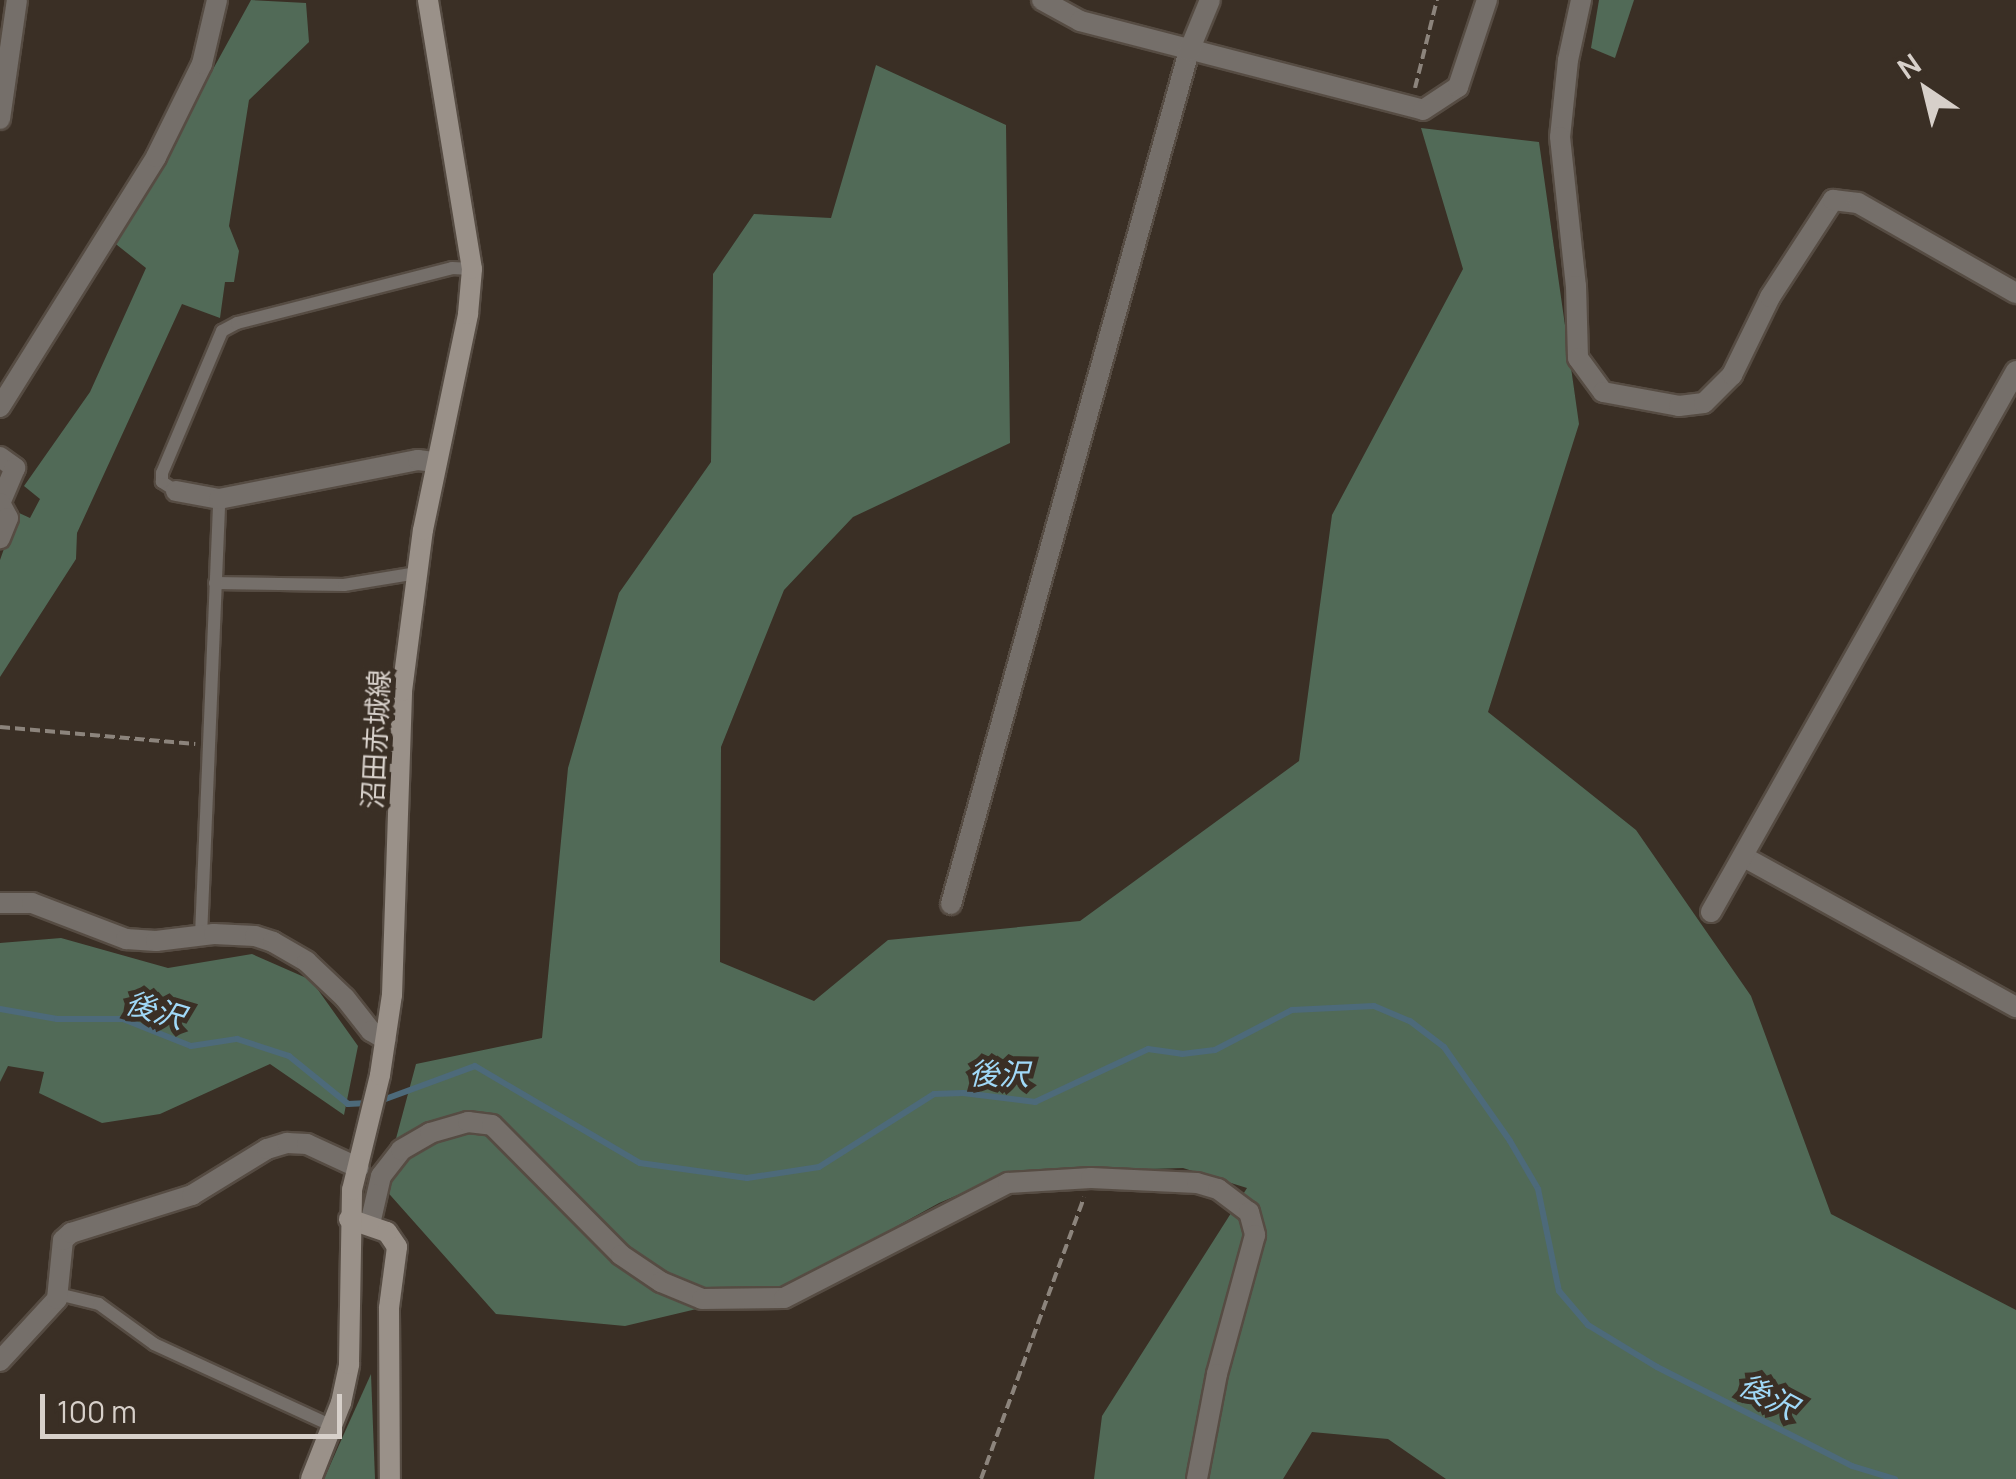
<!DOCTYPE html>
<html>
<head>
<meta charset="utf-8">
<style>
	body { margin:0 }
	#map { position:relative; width:2016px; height:1479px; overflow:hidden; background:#3a2f25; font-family:Manrope,"Noto Sans JP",sans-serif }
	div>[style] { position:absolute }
	.forest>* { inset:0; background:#516a57 }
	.stream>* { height:6px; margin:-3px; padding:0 3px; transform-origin:3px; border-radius:3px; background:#4d6a7a }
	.path>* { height:4px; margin-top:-2px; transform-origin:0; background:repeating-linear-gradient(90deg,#8c847c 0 10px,transparent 0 15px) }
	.roads { filter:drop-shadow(2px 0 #564c43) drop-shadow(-2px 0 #564c43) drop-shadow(0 2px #564c43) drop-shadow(0 -2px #564c43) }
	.lane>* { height:12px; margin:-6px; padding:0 6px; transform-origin:6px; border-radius:6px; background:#756f6a }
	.street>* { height:20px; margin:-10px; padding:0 10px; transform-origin:10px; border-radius:10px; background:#756f6a }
	.secondary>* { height:20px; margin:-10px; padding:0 10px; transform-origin:10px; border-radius:10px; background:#9a9189 }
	span { translate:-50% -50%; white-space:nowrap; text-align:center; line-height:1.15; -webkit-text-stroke:10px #3a2f25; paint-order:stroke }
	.street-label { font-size:28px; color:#d7d0ca }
	.water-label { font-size:30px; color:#a0d8f7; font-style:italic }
	.north { position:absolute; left:1876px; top:40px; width:100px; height:100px; -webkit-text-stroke:8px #3a2f25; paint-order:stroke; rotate:325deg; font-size:28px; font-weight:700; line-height:40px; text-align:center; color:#d7d0ca }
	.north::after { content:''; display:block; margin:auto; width:35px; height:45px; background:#d7d0ca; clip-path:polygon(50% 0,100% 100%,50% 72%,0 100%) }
	.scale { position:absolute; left:40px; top:1394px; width:302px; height:45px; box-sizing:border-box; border:5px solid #d7d0ca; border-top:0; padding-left:12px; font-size:30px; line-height:35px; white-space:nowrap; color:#d7d0ca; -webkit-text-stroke:8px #3a2f25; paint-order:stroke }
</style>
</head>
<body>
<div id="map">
	<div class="forest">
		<div style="clip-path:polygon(251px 0,306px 3px,309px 42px,249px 100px,229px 226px,239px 251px,234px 282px,225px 282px,220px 318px,182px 304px,77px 533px,76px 559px,0 677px,0 560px,17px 512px,30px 518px,40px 499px,24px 486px,90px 392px,146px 268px,112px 241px,156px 173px)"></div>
		<div style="clip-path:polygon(1599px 0,1634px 0,1615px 58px,1591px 48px)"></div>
		<div style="clip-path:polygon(876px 65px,1006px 125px,1010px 443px,853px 517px,784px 590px,721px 747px,720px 962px,814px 1001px,888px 940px,1080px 921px,1299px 761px,1332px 515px,1463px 269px,1421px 128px,1539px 142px,1579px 424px,1488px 712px,1636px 830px,1751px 996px,1831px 1214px,2016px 1310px,2016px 1479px,1446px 1479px,1388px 1439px,1312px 1432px,1283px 1479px,1094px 1479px,1102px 1416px,1247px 1188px,1183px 1168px,1009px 1173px,939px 1203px,785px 1288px,625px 1326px,496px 1314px,383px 1187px,416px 1064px,542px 1038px,568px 768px,619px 593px,711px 462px,713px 274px,754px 214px,831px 218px)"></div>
		<div style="clip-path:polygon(61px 938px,168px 968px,252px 954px,311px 980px,358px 1046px,344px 1115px,270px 1064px,160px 1114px,102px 1123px,39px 1093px,44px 1072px,8px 1066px,0 1082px,0 943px)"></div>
		<div style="clip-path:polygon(371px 1374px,375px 1479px,324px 1479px,343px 1436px)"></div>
	</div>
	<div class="stream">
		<div style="left:0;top:1009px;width:58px;rotate:10deg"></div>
		<div style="left:57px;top:1019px;width:66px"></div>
		<div style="left:123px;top:1019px;width:73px;rotate:21.7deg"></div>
		<div style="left:191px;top:1046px;width:47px;rotate:-8.7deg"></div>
		<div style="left:237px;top:1039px;width:55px;rotate:18.1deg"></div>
		<div style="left:289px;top:1056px;width:76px;rotate:39.1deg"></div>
		<div style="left:348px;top:1104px;width:20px;rotate:-3deg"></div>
		<div style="left:380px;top:1101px;width:101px;rotate:-20.2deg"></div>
		<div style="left:475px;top:1066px;width:191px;rotate:30.5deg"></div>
		<div style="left:640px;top:1163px;width:108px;rotate:8deg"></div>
		<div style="left:747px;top:1178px;width:73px;rotate:-8.7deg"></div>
		<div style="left:819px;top:1167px;width:136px;rotate:-32.4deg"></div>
		<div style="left:934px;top:1094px;width:29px;rotate:-2deg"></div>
		<div style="left:963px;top:1093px;width:73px;rotate:7.1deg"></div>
		<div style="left:1035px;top:1102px;width:125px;rotate:-25.1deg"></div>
		<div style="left:1148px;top:1049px;width:34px;rotate:8deg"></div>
		<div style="left:1182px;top:1054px;width:33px;rotate:-7deg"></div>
		<div style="left:1215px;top:1050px;width:87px;rotate:-27.5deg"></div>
		<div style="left:1292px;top:1010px;width:82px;rotate:-2.8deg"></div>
		<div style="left:1374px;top:1006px;width:39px;rotate:23deg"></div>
		<div style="left:1410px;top:1021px;width:43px;rotate:37.4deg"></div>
		<div style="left:1444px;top:1047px;width:115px;rotate:54.9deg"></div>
		<div style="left:1510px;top:1141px;width:56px;rotate:59.7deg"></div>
		<div style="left:1538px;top:1189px;width:104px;rotate:78.4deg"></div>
		<div style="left:1559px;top:1291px;width:45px;rotate:49.5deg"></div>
		<div style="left:1588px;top:1325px;width:81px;rotate:31.3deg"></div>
		<div style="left:1657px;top:1367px;width:219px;rotate:26.9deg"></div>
		<div style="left:1852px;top:1466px;width:45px;rotate:16.8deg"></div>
	</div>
	<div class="path">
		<div style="left:1415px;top:88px;width:91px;rotate:-76deg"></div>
		<div style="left:0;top:727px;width:196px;rotate:5deg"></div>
		<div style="left:981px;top:1479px;width:300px;rotate:-69.9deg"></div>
	</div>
	<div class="roads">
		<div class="lane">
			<div style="left:176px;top:491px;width:17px;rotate:-147deg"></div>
			<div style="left:162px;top:482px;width:9px;rotate:-90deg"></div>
			<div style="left:162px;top:473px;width:154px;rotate:-67.1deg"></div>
			<div style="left:222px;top:331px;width:17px;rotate:-28deg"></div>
			<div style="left:237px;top:323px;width:222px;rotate:-14.3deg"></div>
			<div style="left:452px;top:268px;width:20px;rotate:3deg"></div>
			<div style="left:215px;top:583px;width:129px;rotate:0.9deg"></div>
			<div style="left:344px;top:585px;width:74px;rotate:-9.3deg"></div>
			<div style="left:201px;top:936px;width:437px;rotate:-87.6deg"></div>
			<div style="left:58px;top:1294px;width:42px;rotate:13.7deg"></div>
			<div style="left:99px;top:1304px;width:68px;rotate:36deg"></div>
			<div style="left:154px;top:1344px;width:196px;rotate:24.7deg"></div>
		</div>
		<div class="street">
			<div style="left:1042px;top:0;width:43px;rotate:28.9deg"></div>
			<div style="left:1080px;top:21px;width:354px;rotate:14.5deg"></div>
			<div style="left:1423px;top:110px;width:42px;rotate:-33.3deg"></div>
			<div style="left:1458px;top:87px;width:92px;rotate:-71.6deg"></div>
			<div style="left:1581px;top:0;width:61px;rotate:102.2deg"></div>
			<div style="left:1568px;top:60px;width:77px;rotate:95.9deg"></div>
			<div style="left:1560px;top:137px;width:150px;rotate:83.9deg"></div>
			<div style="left:1576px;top:286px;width:72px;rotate:88.4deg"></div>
			<div style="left:1578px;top:358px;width:42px;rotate:53.7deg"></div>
			<div style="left:1603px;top:392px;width:77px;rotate:10.4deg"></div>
			<div style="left:1679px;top:406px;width:25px;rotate:-7deg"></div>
			<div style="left:1704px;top:403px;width:40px;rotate:-45deg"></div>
			<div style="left:1732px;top:375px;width:87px;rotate:-64deg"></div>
			<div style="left:1770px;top:297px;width:116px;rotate:-57deg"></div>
			<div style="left:1833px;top:200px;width:25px;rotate:7deg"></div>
			<div style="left:1858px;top:203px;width:182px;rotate:29.7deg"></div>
			<div style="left:0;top:119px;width:120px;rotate:-81.9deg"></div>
			<div style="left:0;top:407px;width:295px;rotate:-58deg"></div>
			<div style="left:156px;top:157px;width:104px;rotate:-63.7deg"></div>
			<div style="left:202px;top:64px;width:66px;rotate:-76.8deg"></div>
			<div style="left:0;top:457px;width:19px;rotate:36deg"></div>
			<div style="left:15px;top:468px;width:38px;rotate:113deg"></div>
			<div style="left:0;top:503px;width:17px;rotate:62deg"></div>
			<div style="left:8px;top:518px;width:22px;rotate:112deg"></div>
			<div style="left:176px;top:491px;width:44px;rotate:10.5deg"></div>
			<div style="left:219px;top:499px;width:203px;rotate:-11.1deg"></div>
			<div style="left:418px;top:460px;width:17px;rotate:7deg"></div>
			<div style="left:1744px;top:857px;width:311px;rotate:28.9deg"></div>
			<div style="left:0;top:903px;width:32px"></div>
			<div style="left:32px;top:903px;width:101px;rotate:21deg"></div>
			<div style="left:126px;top:939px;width:30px;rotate:4deg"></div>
			<div style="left:156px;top:941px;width:58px;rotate:-6.9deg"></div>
			<div style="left:214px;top:934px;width:41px;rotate:2.8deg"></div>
			<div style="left:255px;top:936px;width:19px;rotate:18deg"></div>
			<div style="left:273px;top:942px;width:39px;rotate:30deg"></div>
			<div style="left:307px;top:962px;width:52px;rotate:43.5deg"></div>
			<div style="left:345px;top:998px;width:42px;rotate:51.8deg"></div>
			<div style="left:371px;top:1031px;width:17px;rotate:31deg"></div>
			<div style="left:951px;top:904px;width:886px;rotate:-74.41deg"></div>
			<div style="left:1189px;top:51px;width:55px;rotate:-67.6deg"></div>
			<div style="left:1711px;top:912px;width:621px;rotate:-60.59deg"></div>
			<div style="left:370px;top:1224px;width:49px;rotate:-77.1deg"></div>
			<div style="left:381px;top:1176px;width:33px;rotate:-52deg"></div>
			<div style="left:401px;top:1150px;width:34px;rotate:-30deg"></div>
			<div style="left:430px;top:1133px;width:40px;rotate:-16deg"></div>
			<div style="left:468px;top:1122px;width:24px;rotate:7deg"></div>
			<div style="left:492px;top:1125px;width:183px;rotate:45.2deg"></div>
			<div style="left:621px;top:1255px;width:48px;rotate:34deg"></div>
			<div style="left:661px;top:1282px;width:44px;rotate:22.5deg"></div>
			<div style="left:702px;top:1299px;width:82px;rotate:-0.7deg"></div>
			<div style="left:784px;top:1298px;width:252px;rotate:-27.2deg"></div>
			<div style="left:1008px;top:1183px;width:83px;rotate:-3.4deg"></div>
			<div style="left:1091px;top:1178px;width:106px;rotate:2.7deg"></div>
			<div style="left:1197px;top:1183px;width:22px;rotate:16deg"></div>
			<div style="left:1218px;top:1189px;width:39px;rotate:37deg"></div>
			<div style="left:1249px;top:1212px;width:24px;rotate:75deg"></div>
			<div style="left:1255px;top:1235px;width:144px;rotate:105.3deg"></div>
			<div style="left:1217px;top:1374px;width:107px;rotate:100.8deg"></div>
			<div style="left:0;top:1361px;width:84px;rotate:-47.4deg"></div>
			<div style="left:57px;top:1299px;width:59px;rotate:-84.2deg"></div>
			<div style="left:63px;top:1240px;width:11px;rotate:-41deg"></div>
			<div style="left:71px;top:1233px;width:127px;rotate:-17.4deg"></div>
			<div style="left:192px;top:1195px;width:88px;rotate:-31.5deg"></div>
			<div style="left:267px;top:1149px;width:21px;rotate:-17deg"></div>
			<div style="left:287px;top:1143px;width:20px;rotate:3deg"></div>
			<div style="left:307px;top:1144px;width:57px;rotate:24.8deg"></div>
		</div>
		<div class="secondary">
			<div style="left:349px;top:1219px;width:40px;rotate:18.9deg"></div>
			<div style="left:387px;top:1232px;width:18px;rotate:56deg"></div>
			<div style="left:397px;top:1247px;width:62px;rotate:97.5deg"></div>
			<div style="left:389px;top:1308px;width:171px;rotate:89.7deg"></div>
			<div style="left:311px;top:1479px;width:82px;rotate:-68.5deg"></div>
			<div style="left:341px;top:1403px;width:40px;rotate:-78deg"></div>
			<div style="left:349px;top:1364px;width:174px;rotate:-89deg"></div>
			<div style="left:352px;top:1190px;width:118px;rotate:-76.3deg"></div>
			<div style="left:380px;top:1075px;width:81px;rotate:-81.5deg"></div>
			<div style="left:392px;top:995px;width:304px;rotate:-88.1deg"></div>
			<div style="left:402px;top:691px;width:162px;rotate:-82.6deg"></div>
			<div style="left:423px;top:530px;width:221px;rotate:-78.2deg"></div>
			<div style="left:468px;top:314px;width:45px;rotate:-84.9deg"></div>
			<div style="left:472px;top:269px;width:273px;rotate:-99.3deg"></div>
		</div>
	</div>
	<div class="street-label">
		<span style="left:375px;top:739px;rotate:-87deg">沼田赤城線</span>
	</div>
	<div class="water-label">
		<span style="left:155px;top:1010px;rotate:17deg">後沢</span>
		<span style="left:999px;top:1074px;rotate:1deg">後沢</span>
		<span style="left:1768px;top:1396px;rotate:28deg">後沢</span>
	</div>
	<div class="north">N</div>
	<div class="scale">100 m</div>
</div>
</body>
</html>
